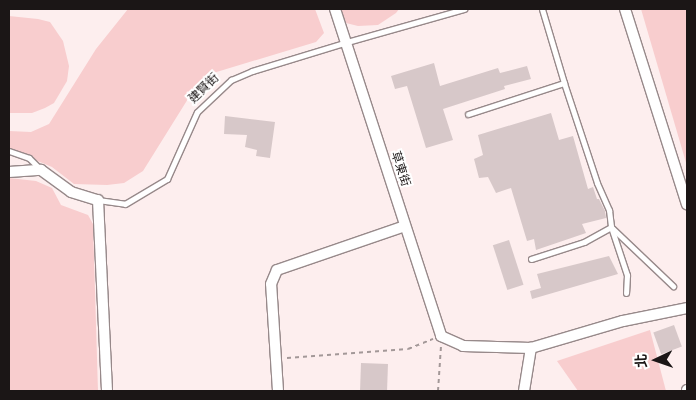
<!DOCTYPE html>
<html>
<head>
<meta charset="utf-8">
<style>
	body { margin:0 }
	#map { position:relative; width:696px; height:400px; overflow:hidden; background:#fdeeee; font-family:Roboto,"Noto Sans TC",sans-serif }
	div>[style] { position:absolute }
	.green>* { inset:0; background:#f8cdce }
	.building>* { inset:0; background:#d7c8c9; transform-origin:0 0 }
	.path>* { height:2px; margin-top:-1px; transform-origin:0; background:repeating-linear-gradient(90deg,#a39898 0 4px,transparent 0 8px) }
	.roads { filter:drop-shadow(1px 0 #97898a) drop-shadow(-1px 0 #97898a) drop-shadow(0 1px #97898a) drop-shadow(0 -1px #97898a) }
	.lane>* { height:5px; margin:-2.5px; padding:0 2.5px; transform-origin:2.5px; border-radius:2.5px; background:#fff }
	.street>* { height:10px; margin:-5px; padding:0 5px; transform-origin:5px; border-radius:5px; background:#fff }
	span { translate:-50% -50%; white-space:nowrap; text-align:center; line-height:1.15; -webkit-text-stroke:4px #fff; paint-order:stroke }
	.street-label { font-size:12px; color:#1b1616 }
	.frame { position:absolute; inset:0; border:10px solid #1b1616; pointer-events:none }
	.north { position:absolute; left:631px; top:335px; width:50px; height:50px; -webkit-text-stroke:4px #fff; paint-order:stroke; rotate:267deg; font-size:14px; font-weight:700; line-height:20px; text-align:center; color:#1b1616 }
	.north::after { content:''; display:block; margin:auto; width:18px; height:22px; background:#1b1616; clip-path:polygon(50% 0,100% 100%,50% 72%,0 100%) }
</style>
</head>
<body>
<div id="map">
	<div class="green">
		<div style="clip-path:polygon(128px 9px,315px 9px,324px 33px,316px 42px,210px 74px,196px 86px,143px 171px,124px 183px,107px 185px,74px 184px,52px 167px,9px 149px,9px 131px,31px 132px,49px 124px,96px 49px)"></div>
		<div style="clip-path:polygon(341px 9px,399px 9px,396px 13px,378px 25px,358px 26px,346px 23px)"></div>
		<div style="clip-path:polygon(641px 9px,687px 9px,687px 166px)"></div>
		<div style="clip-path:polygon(9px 16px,38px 19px,50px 22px,63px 41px,69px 66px,67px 81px,54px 103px,45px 108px,32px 113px,9px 113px)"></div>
		<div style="clip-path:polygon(9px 178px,36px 181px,52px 188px,61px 205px,88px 215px,93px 224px,98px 391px,9px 391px)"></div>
		<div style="clip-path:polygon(650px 330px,666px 391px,578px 391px,557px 361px)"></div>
	</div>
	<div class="building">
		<div style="clip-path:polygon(434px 63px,440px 86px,498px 68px,500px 73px,527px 66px,531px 79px,504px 86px,505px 89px,443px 109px,453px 140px,426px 148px,407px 86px,395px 89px,391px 76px)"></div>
		<div style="clip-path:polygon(551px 113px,559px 140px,573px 136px,588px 189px,593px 187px,597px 199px,599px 199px,605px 211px,606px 218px,582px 224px,586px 233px,536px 250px,534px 239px,527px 241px,511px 188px,496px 193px,488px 177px,479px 178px,474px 159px,483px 155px,478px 135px)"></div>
		<div style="clip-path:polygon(225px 116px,275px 122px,270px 158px,256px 156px,257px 150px,245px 147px,247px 135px,224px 134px)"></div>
		<div style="left:509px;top:240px;width:47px;height:17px;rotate:72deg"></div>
		<div style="clip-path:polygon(609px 256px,618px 274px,532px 299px,530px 291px,541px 288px,537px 274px)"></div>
		<div style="left:674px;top:325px;width:23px;height:22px;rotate:70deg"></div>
		<div style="left:361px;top:363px;width:27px;height:28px;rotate:2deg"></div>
	</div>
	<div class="path">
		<div style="left:287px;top:358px;width:121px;rotate:-4.3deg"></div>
		<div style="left:408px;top:349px;width:27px;rotate:-22deg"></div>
		<div style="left:438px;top:391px;width:45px;rotate:-86.2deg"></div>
	</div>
	<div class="roads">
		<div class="lane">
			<div style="left:542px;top:9px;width:77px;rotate:73.4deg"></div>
			<div style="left:564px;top:83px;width:105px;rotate:71.7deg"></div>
			<div style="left:597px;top:183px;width:30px;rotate:66deg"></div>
			<div style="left:609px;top:210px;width:17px;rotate:83deg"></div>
			<div style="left:611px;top:227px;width:51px;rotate:71.6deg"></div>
			<div style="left:627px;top:275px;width:18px;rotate:93deg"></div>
			<div style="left:468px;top:114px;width:101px;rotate:-17.9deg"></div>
			<div style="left:9px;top:151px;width:21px;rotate:19deg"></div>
			<div style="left:29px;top:158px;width:16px;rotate:45deg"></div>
			<div style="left:98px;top:200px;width:27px;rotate:8deg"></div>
			<div style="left:125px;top:204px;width:49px;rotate:-30.8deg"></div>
			<div style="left:167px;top:179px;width:73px;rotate:-65.9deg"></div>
			<div style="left:197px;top:112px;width:47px;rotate:-43.3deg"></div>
			<div style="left:231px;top:80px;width:23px;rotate:-23deg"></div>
			<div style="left:252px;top:71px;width:99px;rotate:-17deg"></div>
			<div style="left:347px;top:42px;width:122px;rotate:-15.8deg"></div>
			<div style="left:531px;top:259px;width:56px;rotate:-17.8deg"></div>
			<div style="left:584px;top:242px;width:31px;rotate:-29deg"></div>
			<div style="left:611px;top:227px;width:86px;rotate:43.6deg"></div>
		</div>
		<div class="street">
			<div style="left:335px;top:9px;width:344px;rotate:72deg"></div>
			<div style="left:441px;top:336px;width:24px;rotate:24deg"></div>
			<div style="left:463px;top:346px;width:68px;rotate:1.7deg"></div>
			<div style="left:531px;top:348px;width:96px;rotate:-16.4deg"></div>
			<div style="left:623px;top:321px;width:65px;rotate:-11.5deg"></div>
			<div style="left:625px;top:9px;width:205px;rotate:72.4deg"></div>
			<div style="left:9px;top:172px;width:32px;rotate:-4deg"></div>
			<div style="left:41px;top:170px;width:37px;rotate:36deg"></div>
			<div style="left:71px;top:192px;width:28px;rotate:17deg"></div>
			<div style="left:98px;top:200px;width:191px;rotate:87.3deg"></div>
			<div style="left:278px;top:391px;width:107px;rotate:-93.7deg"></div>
			<div style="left:271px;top:284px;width:15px;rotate:-67deg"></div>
			<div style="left:277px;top:270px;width:135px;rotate:-19deg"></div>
			<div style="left:524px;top:391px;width:44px;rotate:-80.8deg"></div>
			<div style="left:687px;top:391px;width:1px;rotate:-90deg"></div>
		</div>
	</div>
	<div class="street-label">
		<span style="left:204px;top:89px;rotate:-44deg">建賢街</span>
		<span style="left:400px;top:169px;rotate:72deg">草東街</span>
	</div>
	<div class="frame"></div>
	<div class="north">北</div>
</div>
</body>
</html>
